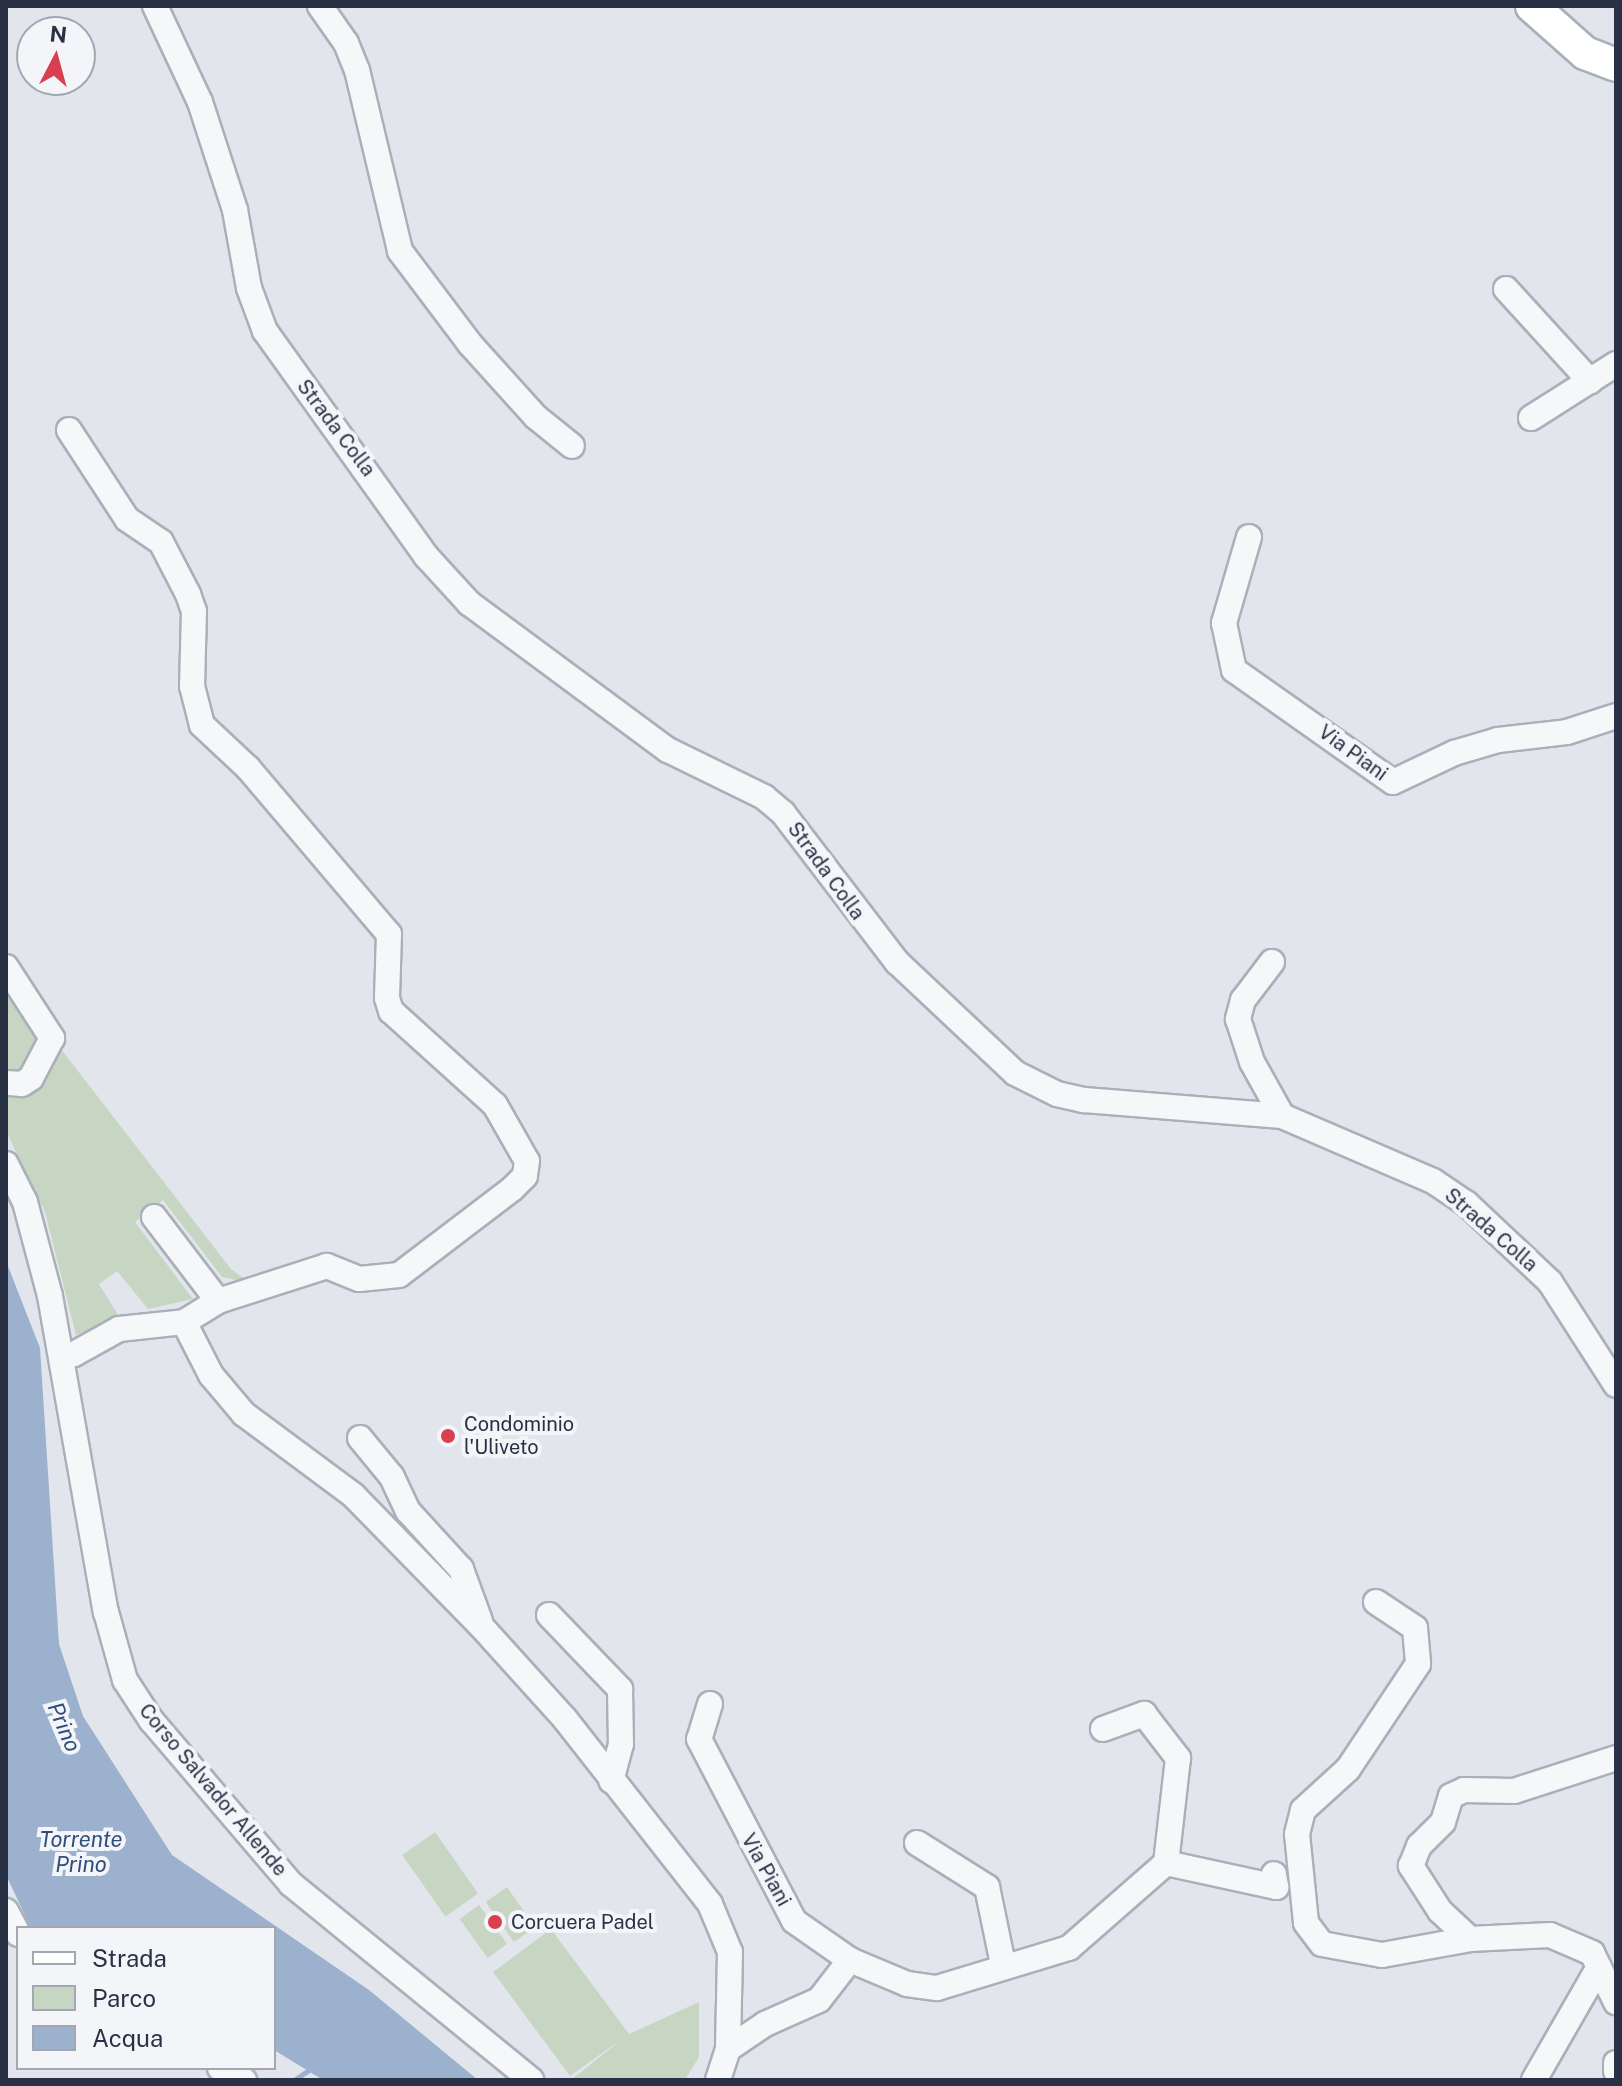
<!DOCTYPE html>
<html>
<head>
<meta charset="utf-8">
<style>
	body { margin:0 }
	#map { position:relative; width:1622px; height:2086px; overflow:hidden; background:#e2e6ec; font-family:"Public Sans",sans-serif }
	div>[style] { position:absolute }
	.green>* { inset:0; background:#c7d6c3; transform-origin:0 0 }
	.water>* { inset:0; background:#9bb1ce }
	.stream>* { height:5px; margin:-2.5px; padding:0 2.5px; transform-origin:2.5px; border-radius:2.5px; background:#9bb1ce }
	.roads { filter:drop-shadow(2px 0 #aab0ba) drop-shadow(-2px 0 #aab0ba) drop-shadow(0 2px #aab0ba) drop-shadow(0 -2px #aab0ba) }
	.minor>* { height:24px; margin:-12px; padding:0 12px; transform-origin:12px; border-radius:12px; background:#f6f7f9 }
	.major>* { height:32px; margin:-16px; padding:0 16px; transform-origin:16px; border-radius:16px; background:#fff }
	.dots>* { width:22px; height:22px; translate:-50% -50%; box-sizing:border-box; border:4px solid #f3f5f9; border-radius:50% }
	span { translate:-50% -50%; white-space:nowrap; text-align:center; line-height:1.15; -webkit-text-stroke:8px #f3f5f9; paint-order:stroke }
	.street-label { font-size:20px; color:#293245 }
	.poi-label { font-size:20px; color:#293245 }
	.left { translate:0 -50%; text-align:left }
	.water-label { font-size:22px; color:#304e7c; font-style:italic }
	.frame { position:absolute; inset:0; border:8px solid #293245; pointer-events:none }
	.legend { position:absolute; left:16px; top:1926px; width:260px; height:144px; box-sizing:border-box; background:#f3f5f9; border:2px solid #a2a7b1; margin:0; padding:10px 14px; list-style:none; font-size:24px; color:#293245 }
	.legend li { display:flex; align-items:center; gap:16px; height:40px }
	.legend b { width:40px; border:2px solid #a2a7b1 }
	.north { position:absolute; left:16px; top:16px; width:80px; height:80px; box-sizing:border-box; background:#f3f5f9; border:2px solid #a2a7b1; border-radius:50%; rotate:6deg; font-size:22px; font-weight:700; line-height:32px; text-align:center; color:#293245 }
	.north::after { content:''; display:block; margin:auto; width:28px; height:36px; background:#d8404f; clip-path:polygon(50% 0,100% 100%,50% 72%,0 100%) }
</style>
</head>
<body>
<div id="map">
	<div class="green">
		<div style="clip-path:polygon(6px 988px,43px 1043px,26px 1072px,6px 1077px)"></div>
		<div style="clip-path:polygon(61px 1049px,231px 1269px,250px 1283px,222px 1277px,163px 1200px,135px 1222px,193px 1299px,148px 1309px,117px 1271px,99px 1284px,120px 1318px,76px 1335px,45px 1212px,6px 1131px,6px 1092px,42px 1081px)"></div>
		<div style="left:435px;top:1832px;width:75px;height:40px;rotate:55deg"></div>
		<div style="left:507px;top:1887px;width:49px;height:26px;rotate:55deg"></div>
		<div style="left:479px;top:1905px;width:48px;height:24px;rotate:54deg"></div>
		<div style="clip-path:polygon(551px 1929px,629px 2034px,699px 2002px,699px 2057px,685px 2080px,571px 2080px,622px 2039px,570px 2076px,493px 1972px)"></div>
	</div>
	<div class="water">
		<div style="clip-path:polygon(6px 1261px,40px 1348px,59px 1644px,83px 1716px,172px 1855px,369px 1990px,478px 2080px,323px 2080px,274px 2050px,274px 1928px,31px 1928px,6px 1875px)"></div>
	</div>
	<div class="stream">
		<div style="left:294px;top:2080px;width:23px;rotate:-34deg"></div>
	</div>
	<div class="roads">
		<div class="minor">
			<div style="left:155px;top:6px;width:106px;rotate:64.9deg"></div>
			<div style="left:200px;top:102px;width:114px;rotate:72deg"></div>
			<div style="left:235px;top:210px;width:79px;rotate:79.8deg"></div>
			<div style="left:249px;top:288px;width:46px;rotate:69.6deg"></div>
			<div style="left:265px;top:331px;width:277px;rotate:54.4deg"></div>
			<div style="left:426px;top:556px;width:64px;rotate:47.5deg"></div>
			<div style="left:469px;top:603px;width:247px;rotate:36.5deg"></div>
			<div style="left:668px;top:750px;width:107px;rotate:26.1deg"></div>
			<div style="left:764px;top:797px;width:25px;rotate:40deg"></div>
			<div style="left:783px;top:813px;width:188px;rotate:52.6deg"></div>
			<div style="left:897px;top:962px;width:162px;rotate:43.2deg"></div>
			<div style="left:1015px;top:1073px;width:47px;rotate:26.6deg"></div>
			<div style="left:1057px;top:1094px;width:28px;rotate:13deg"></div>
			<div style="left:1084px;top:1100px;width:199px;rotate:4.6deg"></div>
			<div style="left:1282px;top:1116px;width:164px;rotate:23.3deg"></div>
			<div style="left:1433px;top:1181px;width:40px;rotate:34deg"></div>
			<div style="left:1466px;top:1203px;width:115px;rotate:43.2deg"></div>
			<div style="left:1550px;top:1282px;width:122px;rotate:57.3deg"></div>
			<div style="left:320px;top:6px;width:45px;rotate:54.9deg"></div>
			<div style="left:346px;top:43px;width:29px;rotate:68deg"></div>
			<div style="left:357px;top:70px;width:186px;rotate:76.6deg"></div>
			<div style="left:400px;top:251px;width:116px;rotate:53deg"></div>
			<div style="left:470px;top:344px;width:98px;rotate:47.9deg"></div>
			<div style="left:536px;top:417px;width:46px;rotate:38.9deg"></div>
			<div style="left:1506px;top:289px;width:125px;rotate:47.6deg"></div>
			<div style="left:1531px;top:418px;width:101px;rotate:-32.4deg"></div>
			<div style="left:69px;top:430px;width:106px;rotate:56.9deg"></div>
			<div style="left:127px;top:519px;width:41px;rotate:34.1deg"></div>
			<div style="left:161px;top:542px;width:59px;rotate:62.6deg"></div>
			<div style="left:188px;top:594px;width:18px;rotate:71deg"></div>
			<div style="left:194px;top:611px;width:75px;rotate:91.5deg"></div>
			<div style="left:192px;top:686px;width:40px;rotate:75.6deg"></div>
			<div style="left:202px;top:725px;width:63px;rotate:43.1deg"></div>
			<div style="left:248px;top:768px;width:218px;rotate:49.7deg"></div>
			<div style="left:389px;top:934px;width:64px;rotate:91.8deg"></div>
			<div style="left:387px;top:998px;width:14px;rotate:73deg"></div>
			<div style="left:391px;top:1011px;width:140px;rotate:42.1deg"></div>
			<div style="left:495px;top:1105px;width:64px;rotate:60.3deg"></div>
			<div style="left:527px;top:1161px;width:15px;rotate:98deg"></div>
			<div style="left:525px;top:1176px;width:18px;rotate:135deg"></div>
			<div style="left:512px;top:1189px;width:142px;rotate:142.7deg"></div>
			<div style="left:399px;top:1275px;width:40px;rotate:174.3deg"></div>
			<div style="left:359px;top:1279px;width:35px;rotate:-158deg"></div>
			<div style="left:327px;top:1266px;width:114px;rotate:162.2deg"></div>
			<div style="left:218px;top:1301px;width:40px;rotate:148deg"></div>
			<div style="left:1249px;top:537px;width:90px;rotate:106.2deg"></div>
			<div style="left:1224px;top:623px;width:48px;rotate:78deg"></div>
			<div style="left:1234px;top:670px;width:194px;rotate:35.2deg"></div>
			<div style="left:1393px;top:782px;width:68px;rotate:-25.4deg"></div>
			<div style="left:1454px;top:753px;width:46px;rotate:-16.5deg"></div>
			<div style="left:1498px;top:740px;width:69px;rotate:-6.6deg"></div>
			<div style="left:1567px;top:732px;width:52px;rotate:-18.1deg"></div>
			<div style="left:1272px;top:962px;width:48px;rotate:127.3deg"></div>
			<div style="left:1243px;top:1000px;width:20px;rotate:105deg"></div>
			<div style="left:1238px;top:1019px;width:45px;rotate:72deg"></div>
			<div style="left:1252px;top:1062px;width:62px;rotate:60.9deg"></div>
			<div style="left:6px;top:967px;width:85px;rotate:57.1deg"></div>
			<div style="left:52px;top:1038px;width:45px;rotate:117.7deg"></div>
			<div style="left:31px;top:1078px;width:11px;rotate:146deg"></div>
			<div style="left:22px;top:1084px;width:16px;rotate:-176deg"></div>
			<div style="left:6px;top:1164px;width:42px;rotate:63.4deg"></div>
			<div style="left:25px;top:1202px;width:97px;rotate:75.1deg"></div>
			<div style="left:50px;top:1296px;width:321px;rotate:80deg"></div>
			<div style="left:106px;top:1612px;width:71px;rotate:74.4deg"></div>
			<div style="left:125px;top:1680px;width:48px;rotate:57deg"></div>
			<div style="left:151px;top:1720px;width:216px;rotate:49.5deg"></div>
			<div style="left:291px;top:1884px;width:310px;rotate:39.2deg"></div>
			<div style="left:154px;top:1217px;width:106px;rotate:52.7deg"></div>
			<div style="left:62px;top:1355px;width:12px;rotate:-5deg"></div>
			<div style="left:74px;top:1354px;width:51px;rotate:-29.1deg"></div>
			<div style="left:119px;top:1329px;width:65px;rotate:-6.1deg"></div>
			<div style="left:184px;top:1322px;width:59px;rotate:63deg"></div>
			<div style="left:211px;top:1375px;width:51px;rotate:49.8deg"></div>
			<div style="left:244px;top:1414px;width:136px;rotate:36.6deg"></div>
			<div style="left:353px;top:1495px;width:183px;rotate:45.7deg"></div>
			<div style="left:481px;top:1626px;width:125px;rotate:47.9deg"></div>
			<div style="left:565px;top:1719px;width:235px;rotate:51.9deg"></div>
			<div style="left:710px;top:1904px;width:52px;rotate:67.4deg"></div>
			<div style="left:730px;top:1952px;width:97px;rotate:91.2deg"></div>
			<div style="left:728px;top:2049px;width:33px;rotate:108deg"></div>
			<div style="left:360px;top:1438px;width:50px;rotate:50.6deg"></div>
			<div style="left:392px;top:1477px;width:38px;rotate:65deg"></div>
			<div style="left:408px;top:1511px;width:79px;rotate:47.6deg"></div>
			<div style="left:461px;top:1569px;width:55px;rotate:69.9deg"></div>
			<div style="left:1376px;top:1602px;width:47px;rotate:33.7deg"></div>
			<div style="left:1415px;top:1628px;width:36px;rotate:85deg"></div>
			<div style="left:1418px;top:1664px;width:126px;rotate:123.7deg"></div>
			<div style="left:1348px;top:1769px;width:61px;rotate:137.7deg"></div>
			<div style="left:1303px;top:1810px;width:25px;rotate:104deg"></div>
			<div style="left:1297px;top:1834px;width:89px;rotate:84.2deg"></div>
			<div style="left:1306px;top:1923px;width:26px;rotate:53deg"></div>
			<div style="left:1322px;top:1944px;width:61px;rotate:10.4deg"></div>
			<div style="left:1382px;top:1955px;width:89px;rotate:-10.3deg"></div>
			<div style="left:1470px;top:1939px;width:80px;rotate:-2.9deg"></div>
			<div style="left:1550px;top:1935px;width:46px;rotate:23.2deg"></div>
			<div style="left:1592px;top:1953px;width:55px;rotate:63.9deg"></div>
			<div style="left:549px;top:1615px;width:103px;rotate:46.2deg"></div>
			<div style="left:620px;top:1689px;width:55px;rotate:89deg"></div>
			<div style="left:621px;top:1744px;width:38px;rotate:105deg"></div>
			<div style="left:710px;top:1704px;width:37px;rotate:107deg"></div>
			<div style="left:699px;top:1739px;width:205px;rotate:62.4deg"></div>
			<div style="left:794px;top:1921px;width:68px;rotate:34.9deg"></div>
			<div style="left:850px;top:1960px;width:62px;rotate:22.8deg"></div>
			<div style="left:907px;top:1984px;width:30px;rotate:8deg"></div>
			<div style="left:937px;top:1988px;width:138px;rotate:-16.9deg"></div>
			<div style="left:1069px;top:1948px;width:129px;rotate:-41.2deg"></div>
			<div style="left:1166px;top:1863px;width:113px;rotate:12.3deg"></div>
			<div style="left:1276px;top:1887px;width:13px;rotate:-99deg"></div>
			<div style="left:1103px;top:1729px;width:44px;rotate:-20.1deg"></div>
			<div style="left:1144px;top:1714px;width:56px;rotate:52.3deg"></div>
			<div style="left:1178px;top:1758px;width:106px;rotate:96.5deg"></div>
			<div style="left:917px;top:1843px;width:83px;rotate:32.2deg"></div>
			<div style="left:987px;top:1887px;width:79px;rotate:78.3deg"></div>
			<div style="left:6px;top:1911px;width:26px;rotate:62deg"></div>
			<div style="left:1470px;top:1939px;width:41px;rotate:-137deg"></div>
			<div style="left:1440px;top:1911px;width:54px;rotate:-122.8deg"></div>
			<div style="left:1411px;top:1866px;width:22px;rotate:-68deg"></div>
			<div style="left:1419px;top:1846px;width:34px;rotate:-45deg"></div>
			<div style="left:1443px;top:1822px;width:27px;rotate:-73deg"></div>
			<div style="left:1451px;top:1796px;width:14px;rotate:-25deg"></div>
			<div style="left:1464px;top:1790px;width:50px;rotate:1.1deg"></div>
			<div style="left:1514px;top:1791px;width:107px;rotate:-17.9deg"></div>
			<div style="left:728px;top:2049px;width:45px;rotate:-34deg"></div>
			<div style="left:765px;top:2024px;width:59px;rotate:-24deg"></div>
			<div style="left:819px;top:2000px;width:51px;rotate:-52.2deg"></div>
			<div style="left:1616px;top:2063px;width:8px;rotate:90deg"></div>
			<div style="left:220px;top:2068px;width:27px;rotate:27deg"></div>
			<div style="left:1534px;top:2080px;width:130px;rotate:-60.1deg"></div>
		</div>
		<div class="major">
			<div style="left:1532px;top:6px;width:71px;rotate:41.6deg"></div>
			<div style="left:1585px;top:53px;width:33px;rotate:21deg"></div>
		</div>
	</div>
	<div class="dots">
		<div style="left:448px;top:1436px;background:#d8404f"></div>
		<div style="left:495px;top:1922px;background:#d8404f"></div>
	</div>
	<div class="street-label">
		<span style="left:336px;top:428px;rotate:53deg">Strada Colla</span>
		<span style="left:1353px;top:753px;rotate:36deg">Via Piani</span>
		<span style="left:826px;top:871px;rotate:54deg">Strada Colla</span>
		<span style="left:1491px;top:1230px;rotate:41deg">Strada Colla</span>
		<span style="left:213px;top:1790px;rotate:50deg">Corso Salvador Allende</span>
		<span style="left:766px;top:1870px;rotate:61deg">Via Piani</span>
	</div>
	<div class="poi-label">
		<span class="left" style="left:464px;top:1436px">Condominio<br>l'Uliveto</span>
		<span class="left" style="left:511px;top:1922px">Corcuera Padel</span>
	</div>
	<div class="water-label">
		<span style="left:64px;top:1727px;rotate:67deg">Prino</span>
		<span style="left:81px;top:1852px">Torrente<br>Prino</span>
	</div>
	<div class="frame"></div>
	<ul class="legend">
	<li><b style="height:10px;background:#fff"></b>Strada</li>
	<li><b style="height:22px;background:#c7d6c3"></b>Parco</li>
	<li><b style="height:22px;background:#9bb1ce"></b>Acqua</li>
	</ul>
	<div class="north">N</div>
</div>
</body>
</html>
